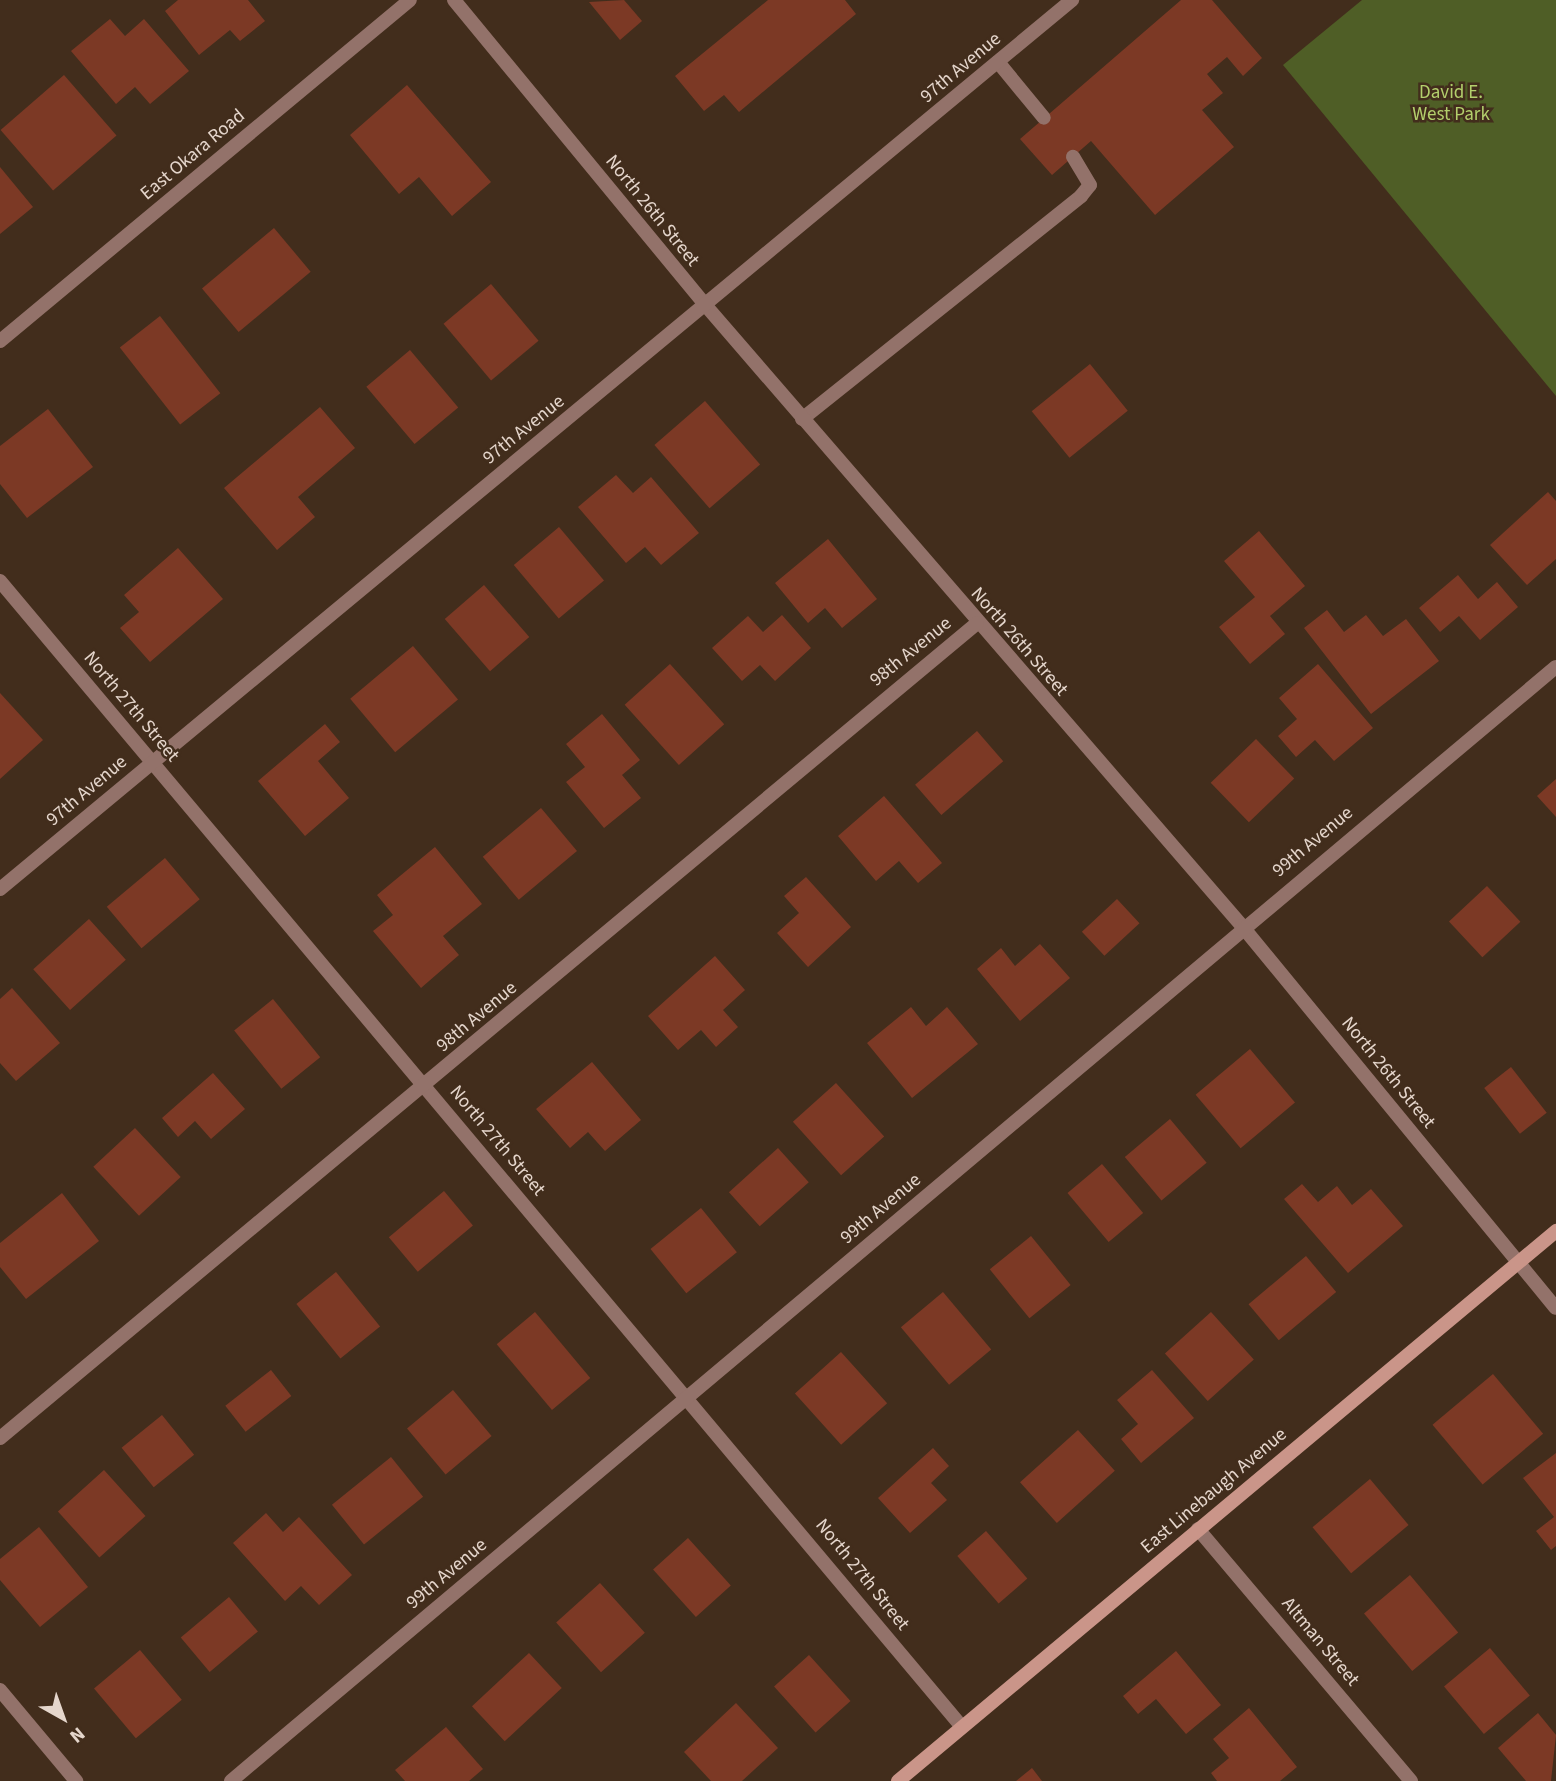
<!DOCTYPE html>
<html>
<head>
<meta charset="utf-8">
<style>
	body { margin:0 }
	#map { position:relative; width:1556px; height:1781px; overflow:hidden; background:#422d1c; font-family:"Source Sans 3",sans-serif }
	div>[style] { position:absolute }
	.green>* { inset:0; background:#4f5e26 }
	.building>* { inset:0; background:#7c3925; transform-origin:0 0 }
	.lane>* { height:14px; margin:-7px; padding:0 7px; transform-origin:7px; border-radius:7px; background:#93726a }
	.street>* { height:14px; margin:-7px; padding:0 7px; transform-origin:7px; border-radius:7px; background:#93726a }
	.secondary>* { height:14px; margin:-7px; padding:0 7px; transform-origin:7px; border-radius:7px; background:#ca9589 }
	span { translate:-50% -50%; white-space:nowrap; text-align:center; line-height:1.15; -webkit-text-stroke:5px #422d1c; paint-order:stroke }
	.street-label { font-size:19px; color:#e5d6cc }
	.park-label { font-size:19px; color:#b3cf6c }
	.north { position:absolute; left:28px; top:1683px; width:70px; height:70px; -webkit-text-stroke:5px #422d1c; paint-order:stroke; rotate:140deg; font-size:19px; font-weight:700; line-height:28px; text-align:center; color:#e5d6cc }
	.north::after { content:''; display:block; margin:auto; width:24px; height:32px; background:#e5d6cc; clip-path:polygon(50% 0,100% 100%,50% 72%,0 100%) }
</style>
</head>
<body>
<div id="map">
	<div class="green">
		<div style="clip-path:polygon(1362px 0,1556px 0,1556px 396px,1283px 65px)"></div>
	</div>
	<div class="building">
		<div style="clip-path:polygon(178px 0,248px 0,265px 21px,240px 41px,230px 30px,199px 55px,165px 11px)"></div>
		<div style="clip-path:polygon(624px 0,642px 21px,620px 40px,589px 2px)"></div>
		<div style="clip-path:polygon(768px 0,845px 0,856px 14px,739px 112px,724px 95px,704px 111px,675px 76px)"></div>
		<div style="clip-path:polygon(1181px 0,1212px 0,1262px 58px,1243px 76px,1227px 57px,1207px 74px,1223px 93px,1202px 110px,1234px 147px,1155px 215px,1091px 141px,1052px 175px,1020px 139px)"></div>
		<div style="clip-path:polygon(110px 19px,125px 36px,144px 19px,189px 71px,150px 104px,135px 87px,116px 104px,71px 51px)"></div>
		<div style="left:64px;top:75px;width:80px;height:84px;rotate:49deg"></div>
		<div style="clip-path:polygon(407px 85px,491px 182px,452px 216px,419px 177px,399px 194px,350px 135px)"></div>
		<div style="clip-path:polygon(0 167px,33px 207px,0 234px)"></div>
		<div style="left:274px;top:228px;width:57px;height:94px;rotate:50deg"></div>
		<div style="left:491px;top:284px;width:74px;height:62px;rotate:50deg"></div>
		<div style="left:160px;top:316px;width:98px;height:51px;rotate:52deg"></div>
		<div style="left:410px;top:350px;width:75px;height:57px;rotate:50deg"></div>
		<div style="left:1090px;top:364px;width:60px;height:75px;rotate:51deg"></div>
		<div style="left:705px;top:401px;width:84px;height:67px;rotate:49deg"></div>
		<div style="clip-path:polygon(320px 407px,355px 448px,298px 497px,315px 517px,277px 550px,224px 488px)"></div>
		<div style="clip-path:polygon(48px 409px,93px 467px,27px 518px,0 484px,0 446px)"></div>
		<div style="clip-path:polygon(616px 475px,633px 493px,651px 477px,699px 533px,661px 565px,645px 547px,626px 563px,578px 507px)"></div>
		<div style="clip-path:polygon(1548px 492px,1556px 501px,1556px 559px,1527px 585px,1490px 545px)"></div>
		<div style="left:559px;top:527px;width:70px;height:59px;rotate:50deg"></div>
		<div style="clip-path:polygon(1259px 531px,1305px 586px,1270px 616px,1285px 634px,1250px 664px,1219px 627px,1255px 597px,1224px 561px)"></div>
		<div style="clip-path:polygon(828px 539px,877px 599px,842px 628px,825px 608px,808px 623px,775px 583px)"></div>
		<div style="clip-path:polygon(178px 548px,223px 599px,150px 662px,120px 628px,139px 612px,124px 595px)"></div>
		<div style="clip-path:polygon(1458px 575px,1478px 599px,1497px 582px,1518px 607px,1480px 640px,1459px 616px,1440px 632px,1419px 608px)"></div>
		<div style="left:484px;top:585px;width:69px;height:52px;rotate:49deg"></div>
		<div style="clip-path:polygon(1327px 610px,1344px 632px,1366px 615px,1383px 636px,1406px 619px,1439px 661px,1371px 714px,1304px 628px)"></div>
		<div style="clip-path:polygon(782px 615px,811px 648px,775px 681px,760px 665px,742px 681px,712px 648px,748px 616px,763px 632px)"></div>
		<div style="left:413px;top:646px;width:70px;height:82px;rotate:50deg"></div>
		<div style="left:670px;top:664px;width:81px;height:61px;rotate:48deg"></div>
		<div style="clip-path:polygon(1318px 664px,1373px 728px,1334px 761px,1315px 740px,1296px 757px,1278px 736px,1297px 719px,1279px 698px)"></div>
		<div style="clip-path:polygon(0 693px,43px 740px,0 779px)"></div>
		<div style="clip-path:polygon(602px 714px,640px 760px,622px 775px,641px 798px,604px 828px,566px 782px,585px 767px,566px 744px)"></div>
		<div style="clip-path:polygon(325px 724px,340px 742px,318px 761px,349px 798px,305px 836px,258px 781px)"></div>
		<div style="left:977px;top:731px;width:40px;height:82px;rotate:49deg"></div>
		<div style="left:1256px;top:739px;width:55px;height:63px;rotate:46deg"></div>
		<div style="clip-path:polygon(1556px 779px,1556px 817px,1537px 796px)"></div>
		<div style="clip-path:polygon(884px 796px,942px 863px,918px 883px,899px 861px,876px 881px,838px 836px)"></div>
		<div style="left:541px;top:808px;width:56px;height:76px;rotate:50deg"></div>
		<div style="clip-path:polygon(435px 847px,482px 904px,443px 936px,459px 955px,421px 988px,373px 931px,393px 915px,377px 895px)"></div>
		<div style="left:165px;top:858px;width:54px;height:76px;rotate:50deg"></div>
		<div style="clip-path:polygon(806px 877px,851px 927px,808px 967px,777px 933px,799px 913px,784px 896px)"></div>
		<div style="left:1487px;top:886px;width:49px;height:52px;rotate:47deg"></div>
		<div style="left:1117px;top:899px;width:33px;height:48px;rotate:47deg"></div>
		<div style="left:89px;top:919px;width:55px;height:75px;rotate:48deg"></div>
		<div style="clip-path:polygon(1040px 944px,1070px 978px,1020px 1021px,977px 969px,1001px 948px,1015px 966px)"></div>
		<div style="clip-path:polygon(715px 956px,745px 990px,723px 1010px,738px 1027px,716px 1047px,701px 1030px,678px 1050px,648px 1016px)"></div>
		<div style="clip-path:polygon(12px 988px,60px 1043px,16px 1081px,0 1063px,0 999px)"></div>
		<div style="left:273px;top:999px;width:75px;height:50px;rotate:51deg"></div>
		<div style="clip-path:polygon(911px 1007px,926px 1026px,947px 1007px,978px 1044px,912px 1098px,867px 1043px)"></div>
		<div style="left:1250px;top:1049px;width:70px;height:71px;rotate:50deg"></div>
		<div style="clip-path:polygon(592px 1062px,641px 1120px,605px 1151px,588px 1132px,570px 1148px,536px 1109px)"></div>
		<div style="left:1511px;top:1067px;width:58px;height:34px;rotate:52deg"></div>
		<div style="clip-path:polygon(213px 1073px,245px 1109px,211px 1139px,195px 1121px,178px 1137px,162px 1118px)"></div>
		<div style="left:836px;top:1083px;width:72px;height:58px;rotate:48deg"></div>
		<div style="left:1170px;top:1119px;width:57px;height:59px;rotate:50deg"></div>
		<div style="left:135px;top:1128px;width:67px;height:57px;rotate:47deg"></div>
		<div style="left:778px;top:1148px;width:46px;height:66px;rotate:48deg"></div>
		<div style="left:1102px;top:1164px;width:64px;height:45px;rotate:50deg"></div>
		<div style="clip-path:polygon(1302px 1184px,1318px 1202px,1337px 1186px,1352px 1205px,1371px 1189px,1403px 1226px,1348px 1273px,1284px 1199px)"></div>
		<div style="left:444px;top:1191px;width:45px;height:72px;rotate:50deg"></div>
		<div style="clip-path:polygon(62px 1193px,99px 1241px,26px 1299px,0 1267px,0 1243px)"></div>
		<div style="left:701px;top:1208px;width:57px;height:65px;rotate:51deg"></div>
		<div style="left:1031px;top:1236px;width:63px;height:53px;rotate:51deg"></div>
		<div style="left:1306px;top:1256px;width:47px;height:75px;rotate:50deg"></div>
		<div style="left:336px;top:1272px;width:70px;height:51px;rotate:51deg"></div>
		<div style="left:943px;top:1292px;width:75px;height:55px;rotate:50deg"></div>
		<div style="left:535px;top:1312px;width:86px;height:50px;rotate:50deg"></div>
		<div style="left:1211px;top:1312px;width:64px;height:62px;rotate:48deg"></div>
		<div style="left:841px;top:1352px;width:69px;height:62px;rotate:48deg"></div>
		<div style="left:271px;top:1370px;width:33px;height:58px;rotate:52deg"></div>
		<div style="clip-path:polygon(1152px 1370px,1194px 1418px,1141px 1463px,1121px 1439px,1138px 1424px,1117px 1400px)"></div>
		<div style="left:1493px;top:1374px;width:78px;height:79px;rotate:50deg"></div>
		<div style="left:453px;top:1390px;width:60px;height:60px;rotate:50deg"></div>
		<div style="left:162px;top:1415px;width:51px;height:52px;rotate:51deg"></div>
		<div style="left:1078px;top:1430px;width:55px;height:78px;rotate:48deg"></div>
		<div style="clip-path:polygon(933px 1448px,949px 1466px,931px 1483px,947px 1500px,910px 1533px,878px 1498px)"></div>
		<div style="clip-path:polygon(1556px 1453px,1556px 1546px,1551px 1550px,1536px 1531px,1554px 1517px,1523px 1478px)"></div>
		<div style="left:391px;top:1457px;width:51px;height:76px;rotate:51deg"></div>
		<div style="left:104px;top:1470px;width:62px;height:62px;rotate:48deg"></div>
		<div style="left:1370px;top:1479px;width:60px;height:75px;rotate:50deg"></div>
		<div style="clip-path:polygon(266px 1513px,283px 1532px,299px 1517px,352px 1575px,319px 1605px,301px 1586px,285px 1601px,233px 1543px)"></div>
		<div style="clip-path:polygon(39px 1527px,88px 1587px,40px 1627px,0 1580px,0 1559px)"></div>
		<div style="left:986px;top:1531px;width:63px;height:38px;rotate:49deg"></div>
		<div style="left:688px;top:1538px;width:64px;height:47px;rotate:48deg"></div>
		<div style="left:1410px;top:1575px;width:75px;height:60px;rotate:50deg"></div>
		<div style="left:600px;top:1583px;width:67px;height:59px;rotate:48deg"></div>
		<div style="left:229px;top:1597px;width:45px;height:63px;rotate:50deg"></div>
		<div style="left:1490px;top:1648px;width:62px;height:60px;rotate:50deg"></div>
		<div style="left:140px;top:1650px;width:65px;height:60px;rotate:50deg"></div>
		<div style="clip-path:polygon(1176px 1651px,1221px 1705px,1186px 1734px,1156px 1699px,1138px 1714px,1123px 1696px)"></div>
		<div style="left:529px;top:1653px;width:48px;height:78px;rotate:47deg"></div>
		<div style="left:809px;top:1655px;width:62px;height:47px;rotate:48deg"></div>
		<div style="clip-path:polygon(736px 1703px,778px 1748px,742px 1781px,711px 1781px,684px 1752px)"></div>
		<div style="clip-path:polygon(1249px 1708px,1297px 1767px,1280px 1781px,1217px 1781px,1211px 1773px,1229px 1758px,1213px 1739px)"></div>
		<div style="clip-path:polygon(1538px 1713px,1556px 1735px,1551px 1781px,1526px 1781px,1498px 1748px)"></div>
		<div style="clip-path:polygon(446px 1727px,483px 1769px,469px 1781px,405px 1781px,395px 1770px)"></div>
		<div style="clip-path:polygon(1032px 1768px,1042px 1781px,1016px 1781px)"></div>
	</div>
	<div class="lane">
		<div style="left:998px;top:62px;width:72px;rotate:50.6deg"></div>
		<div style="left:802px;top:419px;width:357px;rotate:-38.6deg"></div>
		<div style="left:1081px;top:196px;width:14px;rotate:-51deg"></div>
		<div style="left:1090px;top:185px;width:33px;rotate:-121deg"></div>
	</div>
	<div class="street">
		<div style="left:454px;top:0;width:398px;rotate:50.5deg"></div>
		<div style="left:707px;top:307px;width:818px;rotate:49.16deg"></div>
		<div style="left:1242px;top:926px;width:494px;rotate:50.6deg"></div>
		<div style="left:0;top:341px;width:533px;rotate:-39.75deg"></div>
		<div style="left:0;top:581px;width:1496px;rotate:49.99deg"></div>
		<div style="left:0;top:889px;width:1393px;rotate:-39.67deg"></div>
		<div style="left:0;top:1438px;width:1272px;rotate:-39.83deg"></div>
		<div style="left:1198px;top:1529px;width:330px;rotate:49.8deg"></div>
		<div style="left:0;top:1690px;width:119px;rotate:50.1deg"></div>
		<div style="left:231px;top:1781px;width:1731px;rotate:-40.06deg"></div>
	</div>
	<div class="secondary">
		<div style="left:898px;top:1781px;width:858px;rotate:-39.89deg"></div>
	</div>
	<div class="street-label">
		<span style="left:961px;top:68px;rotate:-40deg">97th Avenue</span>
		<span style="left:193px;top:155px;rotate:-40deg">East Okara Road</span>
		<span style="left:652px;top:211px;rotate:51deg">North 26th Street</span>
		<span style="left:524px;top:430px;rotate:-39deg">97th Avenue</span>
		<span style="left:1019px;top:642px;rotate:49deg">North 26th Street</span>
		<span style="left:911px;top:652px;rotate:-39deg">98th Avenue</span>
		<span style="left:131px;top:707px;rotate:50deg">North 27th Street</span>
		<span style="left:87px;top:791px;rotate:-40deg">97th Avenue</span>
		<span style="left:1313px;top:842px;rotate:-40deg">99th Avenue</span>
		<span style="left:477px;top:1017px;rotate:-40deg">98th Avenue</span>
		<span style="left:1388px;top:1073px;rotate:51deg">North 26th Street</span>
		<span style="left:497px;top:1141px;rotate:50deg">North 27th Street</span>
		<span style="left:881px;top:1209px;rotate:-40deg">99th Avenue</span>
		<span style="left:1214px;top:1491px;rotate:-40deg">East Linebaugh Avenue</span>
		<span style="left:447px;top:1574px;rotate:-40deg">99th Avenue</span>
		<span style="left:862px;top:1575px;rotate:51deg">North 27th Street</span>
		<span style="left:1320px;top:1642px;rotate:50deg">Altman Street</span>
	</div>
	<div class="park-label">
		<span style="left:1451px;top:104px">David E.<br>West Park</span>
	</div>
	<div class="north">N</div>
</div>
</body>
</html>
